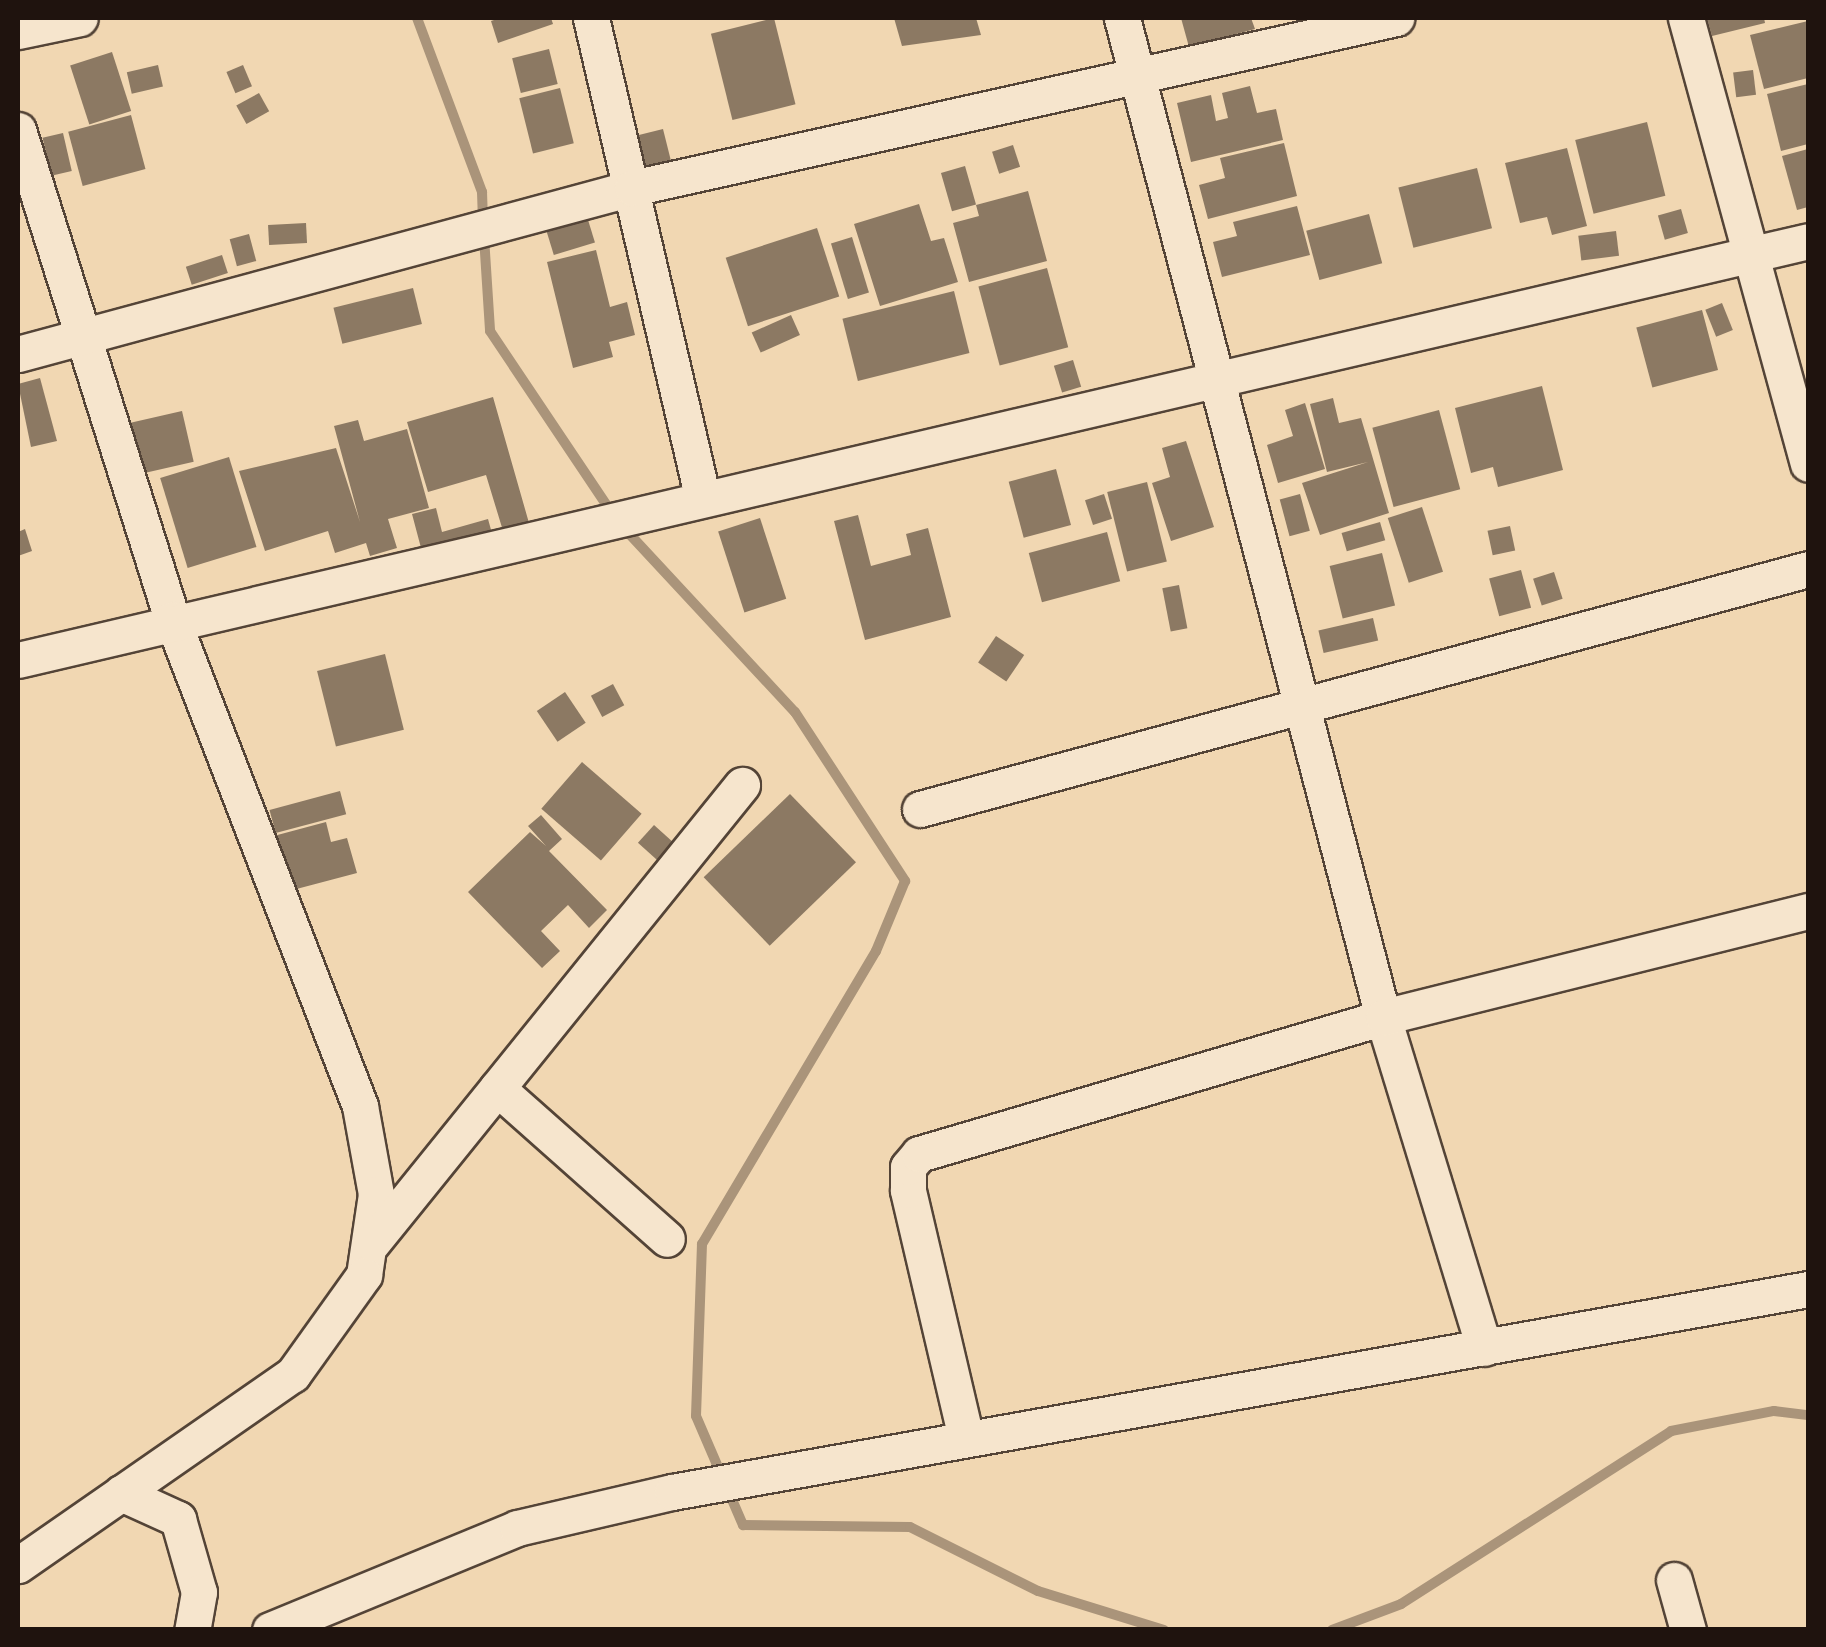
<!DOCTYPE html>
<html>
<head>
<meta charset="utf-8">
<style>
	body { margin:0 }
	#map { position:relative; width:1826px; height:1647px; overflow:hidden; background:#f1d7b2; font-family:Alegreya,serif }
	div>[style] { position:absolute }
	.stream>* { height:10px; margin:-5px; padding:0 5px; transform-origin:5px; border-radius:5px; background:#aa947a }
	.building>* { inset:0; background:#8c7963; transform-origin:0 0 }
	.roads { filter:drop-shadow(2px 0 #544437) drop-shadow(-2px 0 #544437) drop-shadow(0 2px #544437) drop-shadow(0 -2px #544437) }
	.street>* { height:35px; margin:-17.5px; padding:0 17.5px; transform-origin:17.5px; border-radius:17.5px; background:#f6e5cd }
	span { translate:-50% -50%; white-space:nowrap; text-align:center; line-height:1.15; -webkit-text-stroke:10px #f6e5cd; paint-order:stroke }
	.frame { position:absolute; inset:0; border:20px solid #1f130e; pointer-events:none }
</style>
</head>
<body>
<div id="map">
	<div class="stream">
		<div style="left:417px;top:18px;width:186px;rotate:69.5deg"></div>
		<div style="left:482px;top:192px;width:28px;rotate:88deg"></div>
		<div style="left:484px;top:237px;width:94px;rotate:86.3deg"></div>
		<div style="left:490px;top:331px;width:218px;rotate:56.2deg"></div>
		<div style="left:622px;top:526px;width:254px;rotate:47.1deg"></div>
		<div style="left:795px;top:712px;width:202px;rotate:56.9deg"></div>
		<div style="left:905px;top:881px;width:76px;rotate:112.5deg"></div>
		<div style="left:876px;top:951px;width:341px;rotate:120.7deg"></div>
		<div style="left:702px;top:1244px;width:172px;rotate:92deg"></div>
		<div style="left:696px;top:1416px;width:119px;rotate:66.7deg"></div>
		<div style="left:743px;top:1525px;width:167px;rotate:0.7deg"></div>
		<div style="left:910px;top:1527px;width:143px;rotate:26.6deg"></div>
		<div style="left:1038px;top:1591px;width:132px;rotate:17.2deg"></div>
		<div style="left:1332px;top:1630px;width:74px;rotate:-20.6deg"></div>
		<div style="left:1401px;top:1604px;width:321px;rotate:-32.6deg"></div>
		<div style="left:1671px;top:1431px;width:105px;rotate:-11deg"></div>
		<div style="left:1774px;top:1411px;width:34px;rotate:7deg"></div>
	</div>
	<div class="building">
		<div style="clip-path:polygon(500px 18px,551px 18px,553px 24px,498px 43px,491px 21px)"></div>
		<div style="left:774px;top:18px;width:89px;height:65px;rotate:76deg"></div>
		<div style="clip-path:polygon(894px 18px,976px 18px,981px 35px,902px 46px)"></div>
		<div style="clip-path:polygon(1181px 18px,1251px 18px,1255px 29px,1189px 47px)"></div>
		<div style="clip-path:polygon(1707px 18px,1764px 18px,1765px 23px,1712px 36px)"></div>
		<div style="clip-path:polygon(1808px 21px,1808px 78px,1764px 89px,1750px 35px)"></div>
		<div style="left:549px;top:49px;width:36px;height:38px;rotate:76deg"></div>
		<div style="left:112px;top:52px;width:62px;height:44px;rotate:72deg"></div>
		<div style="left:158px;top:65px;width:22px;height:32px;rotate:77deg"></div>
		<div style="left:243px;top:65px;width:23px;height:18px;rotate:67deg"></div>
		<div style="left:1753px;top:70px;width:25px;height:20px;rotate:83deg"></div>
		<div style="clip-path:polygon(1808px 84px,1808px 144px,1781px 151px,1767px 94px)"></div>
		<div style="clip-path:polygon(1250px 86px,1257px 113px,1276px 109px,1283px 140px,1191px 162px,1177px 103px,1211px 95px,1216px 121px,1228px 118px,1222px 93px)"></div>
		<div style="left:560px;top:88px;width:57px;height:42px;rotate:76deg"></div>
		<div style="left:259px;top:93px;width:21px;height:26px;rotate:61deg"></div>
		<div style="left:131px;top:115px;width:56px;height:65px;rotate:75deg"></div>
		<div style="left:1647px;top:122px;width:76px;height:74px;rotate:76deg"></div>
		<div style="left:663px;top:129px;width:34px;height:30px;rotate:76deg"></div>
		<div style="left:63px;top:133px;width:39px;height:21px;rotate:77deg"></div>
		<div style="clip-path:polygon(1284px 143px,1297px 196px,1208px 219px,1199px 185px,1225px 178px,1220px 158px)"></div>
		<div style="left:1013px;top:145px;width:23px;height:22px;rotate:72deg"></div>
		<div style="clip-path:polygon(1567px 148px,1587px 226px,1552px 235px,1547px 217px,1520px 223px,1505px 163px)"></div>
		<div style="clip-path:polygon(1808px 149px,1808px 207px,1797px 210px,1782px 156px)"></div>
		<div style="left:965px;top:166px;width:40px;height:25px;rotate:74deg"></div>
		<div style="left:1477px;top:168px;width:62px;height:81px;rotate:76deg"></div>
		<div style="clip-path:polygon(1028px 191px,1047px 261px,969px 282px,953px 223px,979px 216px,976px 205px)"></div>
		<div style="clip-path:polygon(919px 204px,931px 241px,944px 238px,958px 282px,880px 306px,854px 224px)"></div>
		<div style="clip-path:polygon(1297px 206px,1310px 255px,1222px 277px,1213px 242px,1237px 236px,1233px 222px)"></div>
		<div style="left:1681px;top:209px;width:25px;height:24px;rotate:74deg"></div>
		<div style="left:585px;top:210px;width:34px;height:43px;rotate:73deg"></div>
		<div style="left:1369px;top:214px;width:51px;height:65px;rotate:75deg"></div>
		<div style="left:306px;top:223px;width:20px;height:38px;rotate:87deg"></div>
		<div style="left:817px;top:228px;width:72px;height:96px;rotate:72deg"></div>
		<div style="left:1616px;top:231px;width:25px;height:38px;rotate:83deg"></div>
		<div style="left:249px;top:234px;width:28px;height:20px;rotate:75deg"></div>
		<div style="left:852px;top:237px;width:58px;height:22px;rotate:73deg"></div>
		<div style="clip-path:polygon(596px 250px,610px 307px,627px 302px,635px 335px,609px 342px,613px 357px,573px 368px,547px 262px)"></div>
		<div style="left:222px;top:255px;width:19px;height:38px;rotate:72deg"></div>
		<div style="left:1047px;top:268px;width:82px;height:71px;rotate:75deg"></div>
		<div style="left:413px;top:288px;width:37px;height:82px;rotate:76deg"></div>
		<div style="left:954px;top:291px;width:64px;height:115px;rotate:76deg"></div>
		<div style="left:1722px;top:303px;width:29px;height:18px;rotate:68deg"></div>
		<div style="left:1702px;top:310px;width:62px;height:68px;rotate:75deg"></div>
		<div style="left:791px;top:315px;width:22px;height:43px;rotate:66deg"></div>
		<div style="left:1073px;top:360px;width:28px;height:20px;rotate:73deg"></div>
		<div style="clip-path:polygon(40px 378px,57px 441px,31px 447px,18px 384px)"></div>
		<div style="clip-path:polygon(1542px 386px,1563px 470px,1498px 487px,1493px 467px,1471px 473px,1455px 408px)"></div>
		<div style="clip-path:polygon(493px 397px,533px 537px,507px 544px,486px 475px,428px 492px,407px 422px)"></div>
		<div style="clip-path:polygon(1333px 398px,1339px 423px,1361px 418px,1389px 513px,1320px 535px,1302px 483px,1368px 462px,1327px 472px,1310px 404px)"></div>
		<div style="clip-path:polygon(1305px 403px,1325px 469px,1278px 483px,1267px 445px,1293px 436px,1285px 410px)"></div>
		<div style="left:1439px;top:410px;width:82px;height:69px;rotate:75deg"></div>
		<div style="left:182px;top:411px;width:52px;height:55px;rotate:77deg"></div>
		<div style="clip-path:polygon(358px 420px,364px 441px,407px 429px,429px 508px,388px 519px,397px 548px,370px 556px,366px 543px,335px 553px,328px 531px,265px 551px,239px 471px,336px 448px,360px 522px,334px 426px)"></div>
		<div style="clip-path:polygon(1186px 441px,1214px 527px,1171px 541px,1152px 483px,1170px 477px,1162px 448px)"></div>
		<div style="left:229px;top:457px;width:94px;height:72px;rotate:73deg"></div>
		<div style="left:1056px;top:469px;width:58px;height:49px;rotate:75deg"></div>
		<div style="left:1147px;top:482px;width:82px;height:41px;rotate:76deg"></div>
		<div style="left:1104px;top:494px;width:26px;height:20px;rotate:72deg"></div>
		<div style="left:1300px;top:494px;width:38px;height:21px;rotate:75deg"></div>
		<div style="left:1422px;top:507px;width:68px;height:36px;rotate:72deg"></div>
		<div style="clip-path:polygon(436px 508px,442px 532px,488px 519px,495px 544px,425px 563px,412px 514px)"></div>
		<div style="clip-path:polygon(858px 515px,871px 566px,911px 555px,906px 534px,928px 528px,951px 617px,865px 640px,834px 521px)"></div>
		<div style="left:760px;top:518px;width:85px;height:44px;rotate:72deg"></div>
		<div style="left:1380px;top:522px;width:19px;height:40px;rotate:74deg"></div>
		<div style="left:1510px;top:526px;width:25px;height:23px;rotate:78deg"></div>
		<div style="clip-path:polygon(25px 529px,32px 551px,18px 556px,18px 532px)"></div>
		<div style="left:1107px;top:532px;width:51px;height:81px;rotate:75deg"></div>
		<div style="left:1382px;top:553px;width:54px;height:54px;rotate:76deg"></div>
		<div style="left:1521px;top:570px;width:39px;height:33px;rotate:75deg"></div>
		<div style="left:1554px;top:572px;width:28px;height:22px;rotate:72deg"></div>
		<div style="left:1179px;top:585px;width:44px;height:17px;rotate:79deg"></div>
		<div style="left:1373px;top:618px;width:23px;height:56px;rotate:77deg"></div>
		<div style="left:996px;top:636px;width:34px;height:32px;rotate:34deg"></div>
		<div style="left:385px;top:654px;width:78px;height:70px;rotate:76deg"></div>
		<div style="left:613px;top:684px;width:24px;height:25px;rotate:62deg"></div>
		<div style="left:565px;top:692px;width:37px;height:34px;rotate:56deg"></div>
		<div style="left:582px;top:762px;width:79px;height:62px;rotate:41deg"></div>
		<div style="left:340px;top:791px;width:24px;height:73px;rotate:75deg"></div>
		<div style="left:790px;top:794px;width:95px;height:120px;rotate:46deg"></div>
		<div style="clip-path:polygon(541px 815px,562px 839px,549px 851px,607px 910px,589px 928px,568px 905px,541px 931px,560px 951px,542px 968px,468px 892px,530px 832px,546px 846px,528px 826px)"></div>
		<div style="clip-path:polygon(326px 822px,331px 842px,347px 838px,357px 873px,270px 896px,255px 841px)"></div>
		<div style="left:654px;top:825px;width:28px;height:24px;rotate:42deg"></div>
	</div>
	<div class="roads">
		<div class="street">
			<div style="left:591px;top:18px;width:491px;rotate:76.9deg"></div>
			<div style="left:1122px;top:18px;width:1033px;rotate:75.36deg"></div>
			<div style="left:1383px;top:1017px;width:346px;rotate:73deg"></div>
			<div style="left:1686px;top:18px;width:462px;rotate:74.7deg"></div>
			<div style="left:18px;top:31px;width:63px;rotate:-11.8deg"></div>
			<div style="left:18px;top:130px;width:513px;rotate:72.52deg"></div>
			<div style="left:172px;top:619px;width:522px;rotate:68.89deg"></div>
			<div style="left:360px;top:1106px;width:89px;rotate:79.7deg"></div>
			<div style="left:376px;top:1194px;width:82px;rotate:98.4deg"></div>
			<div style="left:364px;top:1275px;width:122px;rotate:125.6deg"></div>
			<div style="left:293px;top:1374px;width:335px;rotate:145.2deg"></div>
			<div style="left:18px;top:354px;width:636px;rotate:-15.13deg"></div>
			<div style="left:632px;top:188px;width:783px;rotate:-12.54deg"></div>
			<div style="left:18px;top:660px;width:1838px;rotate:-13.17deg"></div>
			<div style="left:920px;top:809px;width:920px;rotate:-15.12deg"></div>
			<div style="left:497px;top:1088px;width:227px;rotate:41.6deg"></div>
			<div style="left:372px;top:1243px;width:589px;rotate:-51.07deg"></div>
			<div style="left:966px;top:1438px;width:255px;rotate:-103.2deg"></div>
			<div style="left:908px;top:1190px;width:23px;rotate:-90deg"></div>
			<div style="left:908px;top:1167px;width:17px;rotate:-50deg"></div>
			<div style="left:919px;top:1154px;width:484px;rotate:-16.4deg"></div>
			<div style="left:1383px;top:1017px;width:438px;rotate:-14deg"></div>
			<div style="left:121px;top:1493px;width:63px;rotate:24.5deg"></div>
			<div style="left:178px;top:1519px;width:76px;rotate:74deg"></div>
			<div style="left:199px;top:1592px;width:39px;rotate:100deg"></div>
			<div style="left:1674px;top:1580px;width:52px;rotate:74.4deg"></div>
			<div style="left:270px;top:1630px;width:267px;rotate:-22.4deg"></div>
			<div style="left:517px;top:1528px;width:159px;rotate:-13.1deg"></div>
			<div style="left:672px;top:1492px;width:1154px;rotate:-10.13deg"></div>
		</div>
	</div>
	<div class="frame"></div>
</div>
</body>
</html>
